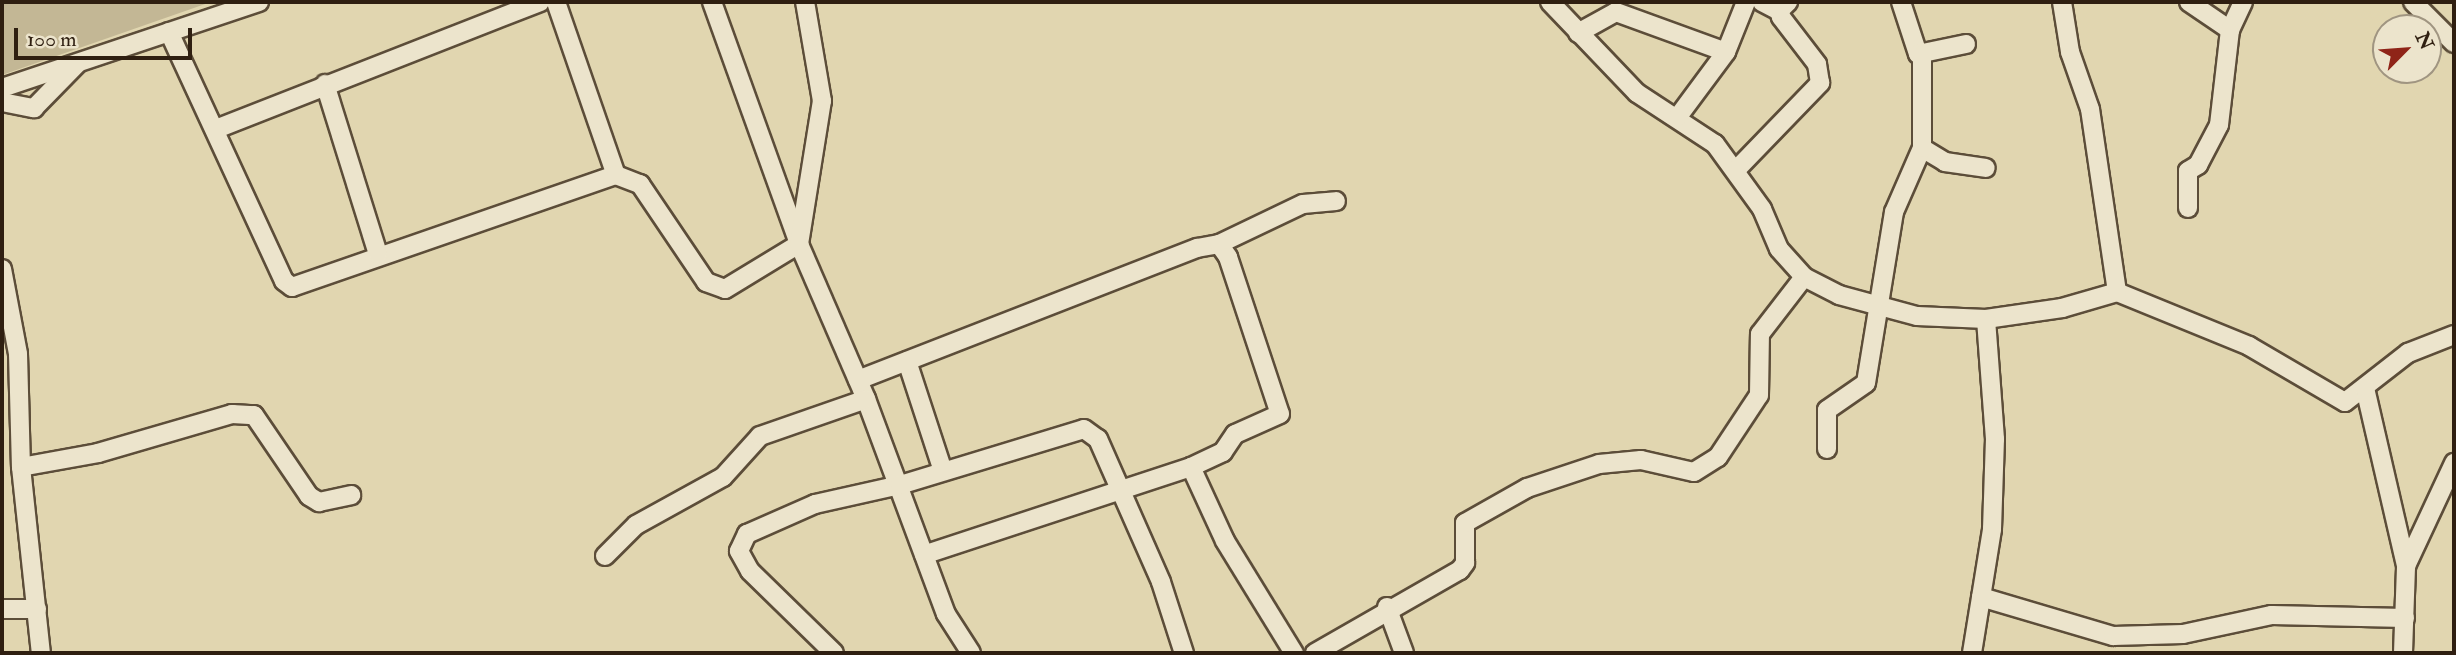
<!DOCTYPE html>
<html>
<head>
<meta charset="utf-8">
<style>
	body { margin:0 }
	#map { position:relative; width:2456px; height:655px; overflow:hidden; background:#e1d6b0; font-family:"IM FELL Double Pica",serif }
	div>[style] { position:absolute }
	.green>* { inset:0; background:#c3b795 }
	.roads { filter:drop-shadow(2px 0 #5c4d39) drop-shadow(-2px 0 #5c4d39) drop-shadow(0 2px #5c4d39) drop-shadow(0 -2px #5c4d39) }
	.minor>* { height:18px; margin:-9px; padding:0 9px; transform-origin:9px; border-radius:9px; background:#ece4cc }
	span { translate:-50% -50%; white-space:nowrap; text-align:center; line-height:1.15; -webkit-text-stroke:5px #ece4cc; paint-order:stroke }
	.frame { position:absolute; inset:0; border:4px solid #2f1f11; pointer-events:none }
	.north { position:absolute; left:2372px; top:14px; width:70px; height:70px; box-sizing:border-box; background:#ece4cc; border:2px solid #a09581; border-radius:50%; rotate:65deg; font-size:19px; font-weight:700; line-height:28px; text-align:center; color:#2f1f11 }
	.north::after { content:''; display:block; margin:auto; width:24px; height:32px; background:#8f2418; clip-path:polygon(50% 0,100% 100%,50% 72%,0 100%) }
	.scale { position:absolute; left:14px; top:28px; width:178px; height:32px; box-sizing:border-box; border:4px solid #2f1f11; border-top:0; padding-left:9px; font-size:21px; line-height:24px; white-space:nowrap; color:#2f1f11; -webkit-text-stroke:5px #ece4cc; paint-order:stroke }
</style>
</head>
<body>
<div id="map">
	<div class="green">
		<div style="clip-path:polygon(2px 2px,211px 2px,2px 75px)"></div>
	</div>
	<div class="roads">
		<div class="minor">
			<div style="left:556px;top:2px;width:183px;rotate:70.9deg"></div>
			<div style="left:712px;top:2px;width:257px;rotate:70.2deg"></div>
			<div style="left:799px;top:244px;width:169px;rotate:66.6deg"></div>
			<div style="left:866px;top:399px;width:229px;rotate:69.6deg"></div>
			<div style="left:946px;top:614px;width:46px;rotate:57.3deg"></div>
			<div style="left:1550px;top:2px;width:126px;rotate:46.3deg"></div>
			<div style="left:1637px;top:93px;width:93px;rotate:33.2deg"></div>
			<div style="left:1715px;top:144px;width:80px;rotate:54.1deg"></div>
			<div style="left:1762px;top:209px;width:43px;rotate:67deg"></div>
			<div style="left:1779px;top:249px;width:38px;rotate:48deg"></div>
			<div style="left:1804px;top:277px;width:39px;rotate:27deg"></div>
			<div style="left:1839px;top:295px;width:81px;rotate:15.1deg"></div>
			<div style="left:1917px;top:316px;width:69px;rotate:2.5deg"></div>
			<div style="left:1986px;top:319px;width:77px;rotate:-8.2deg"></div>
			<div style="left:2062px;top:308px;width:57px;rotate:-16.2deg"></div>
			<div style="left:2117px;top:292px;width:143px;rotate:22.2deg"></div>
			<div style="left:2249px;top:346px;width:111px;rotate:30.3deg"></div>
			<div style="left:2345px;top:402px;width:80px;rotate:-37.9deg"></div>
			<div style="left:2408px;top:353px;width:49px;rotate:-21.4deg"></div>
			<div style="left:1762px;top:2px;width:19px;rotate:28deg"></div>
			<div style="left:1901px;top:2px;width:55px;rotate:71.9deg"></div>
			<div style="left:1918px;top:54px;width:49px;rotate:-11.8deg"></div>
			<div style="left:2062px;top:2px;width:51px;rotate:80.9deg"></div>
			<div style="left:2070px;top:52px;width:60px;rotate:70.7deg"></div>
			<div style="left:2090px;top:109px;width:185px;rotate:81.6deg"></div>
			<div style="left:2189px;top:2px;width:50px;rotate:34.3deg"></div>
			<div style="left:2413px;top:2px;width:58px;rotate:45deg"></div>
			<div style="left:169px;top:32px;width:274px;rotate:65.2deg"></div>
			<div style="left:284px;top:281px;width:10px;rotate:37deg"></div>
			<div style="left:292px;top:287px;width:343px;rotate:-19.1deg"></div>
			<div style="left:616px;top:175px;width:26px;rotate:21deg"></div>
			<div style="left:640px;top:184px;width:118px;rotate:56deg"></div>
			<div style="left:706px;top:282px;width:20px;rotate:20deg"></div>
			<div style="left:725px;top:289px;width:87px;rotate:-31.3deg"></div>
			<div style="left:799px;top:244px;width:145px;rotate:-80.9deg"></div>
			<div style="left:822px;top:101px;width:100px;rotate:-99.7deg"></div>
			<div style="left:1578px;top:33px;width:43px;rotate:-28.9deg"></div>
			<div style="left:1616px;top:12px;width:117px;rotate:20deg"></div>
			<div style="left:325px;top:84px;width:178px;rotate:72.7deg"></div>
			<div style="left:2px;top:88px;width:271px;rotate:-18.5deg"></div>
			<div style="left:2px;top:102px;width:33px;rotate:11deg"></div>
			<div style="left:34px;top:108px;width:62px;rotate:-45.7deg"></div>
			<div style="left:1677px;top:118px;width:82px;rotate:-53.4deg"></div>
			<div style="left:1726px;top:52px;width:54px;rotate:-68.2deg"></div>
			<div style="left:216px;top:129px;width:348px;rotate:-21.4deg"></div>
			<div style="left:1922px;top:148px;width:27px;rotate:31deg"></div>
			<div style="left:1945px;top:162px;width:41px;rotate:8.3deg"></div>
			<div style="left:1737px;top:169px;width:120px;rotate:-46deg"></div>
			<div style="left:1820px;top:83px;width:19px;rotate:-99deg"></div>
			<div style="left:1817px;top:64px;width:59px;rotate:-127.5deg"></div>
			<div style="left:1781px;top:17px;width:6px;rotate:-108deg"></div>
			<div style="left:1779px;top:11px;width:13px;rotate:-45deg"></div>
			<div style="left:2188px;top:208px;width:37px;rotate:-90deg"></div>
			<div style="left:2188px;top:171px;width:12px;rotate:-31deg"></div>
			<div style="left:2198px;top:165px;width:45px;rotate:-62.3deg"></div>
			<div style="left:2219px;top:125px;width:96px;rotate:-83.4deg"></div>
			<div style="left:2230px;top:30px;width:31px;rotate:-65deg"></div>
			<div style="left:1219px;top:244px;width:93px;rotate:-25.5deg"></div>
			<div style="left:1303px;top:204px;width:33px;rotate:-5deg"></div>
			<div style="left:2px;top:269px;width:86px;rotate:79.3deg"></div>
			<div style="left:18px;top:354px;width:113px;rotate:88.5deg"></div>
			<div style="left:21px;top:467px;width:187px;rotate:83.9deg"></div>
			<div style="left:907px;top:361px;width:116px;rotate:71.9deg"></div>
			<div style="left:858px;top:380px;width:364px;rotate:-21.3deg"></div>
			<div style="left:1197px;top:248px;width:22px;rotate:-10deg"></div>
			<div style="left:1219px;top:244px;width:16px;rotate:55deg"></div>
			<div style="left:1228px;top:257px;width:165px;rotate:71.7deg"></div>
			<div style="left:1280px;top:414px;width:49px;rotate:156deg"></div>
			<div style="left:1235px;top:434px;width:22px;rotate:124deg"></div>
			<div style="left:1223px;top:452px;width:35px;rotate:155deg"></div>
			<div style="left:1191px;top:467px;width:281px;rotate:161.8deg"></div>
			<div style="left:2365px;top:388px;width:183px;rotate:77deg"></div>
			<div style="left:1827px;top:449px;width:39px;rotate:-90deg"></div>
			<div style="left:1827px;top:410px;width:47px;rotate:-34.7deg"></div>
			<div style="left:1866px;top:383px;width:173px;rotate:-80.7deg"></div>
			<div style="left:1894px;top:212px;width:70px;rotate:-66.4deg"></div>
			<div style="left:1922px;top:148px;width:93px;rotate:-90deg"></div>
			<div style="left:21px;top:467px;width:78px;rotate:-10.3deg"></div>
			<div style="left:98px;top:453px;width:140px;rotate:-16.2deg"></div>
			<div style="left:232px;top:414px;width:22px;rotate:3deg"></div>
			<div style="left:254px;top:415px;width:98px;rotate:55.8deg"></div>
			<div style="left:309px;top:496px;width:12px;rotate:31deg"></div>
			<div style="left:319px;top:502px;width:33px;rotate:-12deg"></div>
			<div style="left:1191px;top:467px;width:81px;rotate:65.3deg"></div>
			<div style="left:1225px;top:541px;width:132px;rotate:58.4deg"></div>
			<div style="left:605px;top:556px;width:44px;rotate:-45deg"></div>
			<div style="left:636px;top:525px;width:99px;rotate:-28.9deg"></div>
			<div style="left:723px;top:477px;width:55px;rotate:-47.9deg"></div>
			<div style="left:760px;top:436px;width:112px;rotate:-19.2deg"></div>
			<div style="left:1981px;top:597px;width:138px;rotate:16.5deg"></div>
			<div style="left:2113px;top:636px;width:70px;rotate:-1.6deg"></div>
			<div style="left:2183px;top:634px;width:91px;rotate:-12.1deg"></div>
			<div style="left:2272px;top:615px;width:133px;rotate:1.3deg"></div>
			<div style="left:1387px;top:607px;width:49px;rotate:69.7deg"></div>
			<div style="left:2px;top:609px;width:35px"></div>
			<div style="left:834px;top:653px;width:117px;rotate:-135.7deg"></div>
			<div style="left:750px;top:571px;width:23px;rotate:-119deg"></div>
			<div style="left:739px;top:551px;width:19px;rotate:-65deg"></div>
			<div style="left:747px;top:534px;width:74px;rotate:-23.8deg"></div>
			<div style="left:815px;top:504px;width:87px;rotate:-12.6deg"></div>
			<div style="left:900px;top:485px;width:192px;rotate:-16.9deg"></div>
			<div style="left:1084px;top:429px;width:17px;rotate:36deg"></div>
			<div style="left:1098px;top:439px;width:156px;rotate:66.2deg"></div>
			<div style="left:1161px;top:582px;width:75px;rotate:72.1deg"></div>
			<div style="left:1315px;top:653px;width:167px;rotate:-29.8deg"></div>
			<div style="left:1460px;top:570px;width:9px;rotate:-54deg"></div>
			<div style="left:1465px;top:563px;width:40px;rotate:-90deg"></div>
			<div style="left:1465px;top:523px;width:71px;rotate:-29.4deg"></div>
			<div style="left:1527px;top:488px;width:76px;rotate:-18.4deg"></div>
			<div style="left:1599px;top:464px;width:42px;rotate:-5.4deg"></div>
			<div style="left:1641px;top:460px;width:54px;rotate:12.8deg"></div>
			<div style="left:1694px;top:472px;width:28px;rotate:-32deg"></div>
			<div style="left:1718px;top:457px;width:74px;rotate:-56.5deg"></div>
			<div style="left:1759px;top:395px;width:61px;rotate:-89.1deg"></div>
			<div style="left:1760px;top:334px;width:72px;rotate:-52.3deg"></div>
			<div style="left:1972px;top:653px;width:126px;rotate:-80.8deg"></div>
			<div style="left:1992px;top:529px;width:90px;rotate:-88.1deg"></div>
			<div style="left:1995px;top:439px;width:120px;rotate:-94.3deg"></div>
			<div style="left:2403px;top:653px;width:87px;rotate:-88deg"></div>
			<div style="left:2406px;top:566px;width:114px;rotate:-65deg"></div>
		</div>
	</div>
	<div class="frame"></div>
	<div class="north">N</div>
	<div class="scale">100 m</div>
</div>
</body>
</html>
